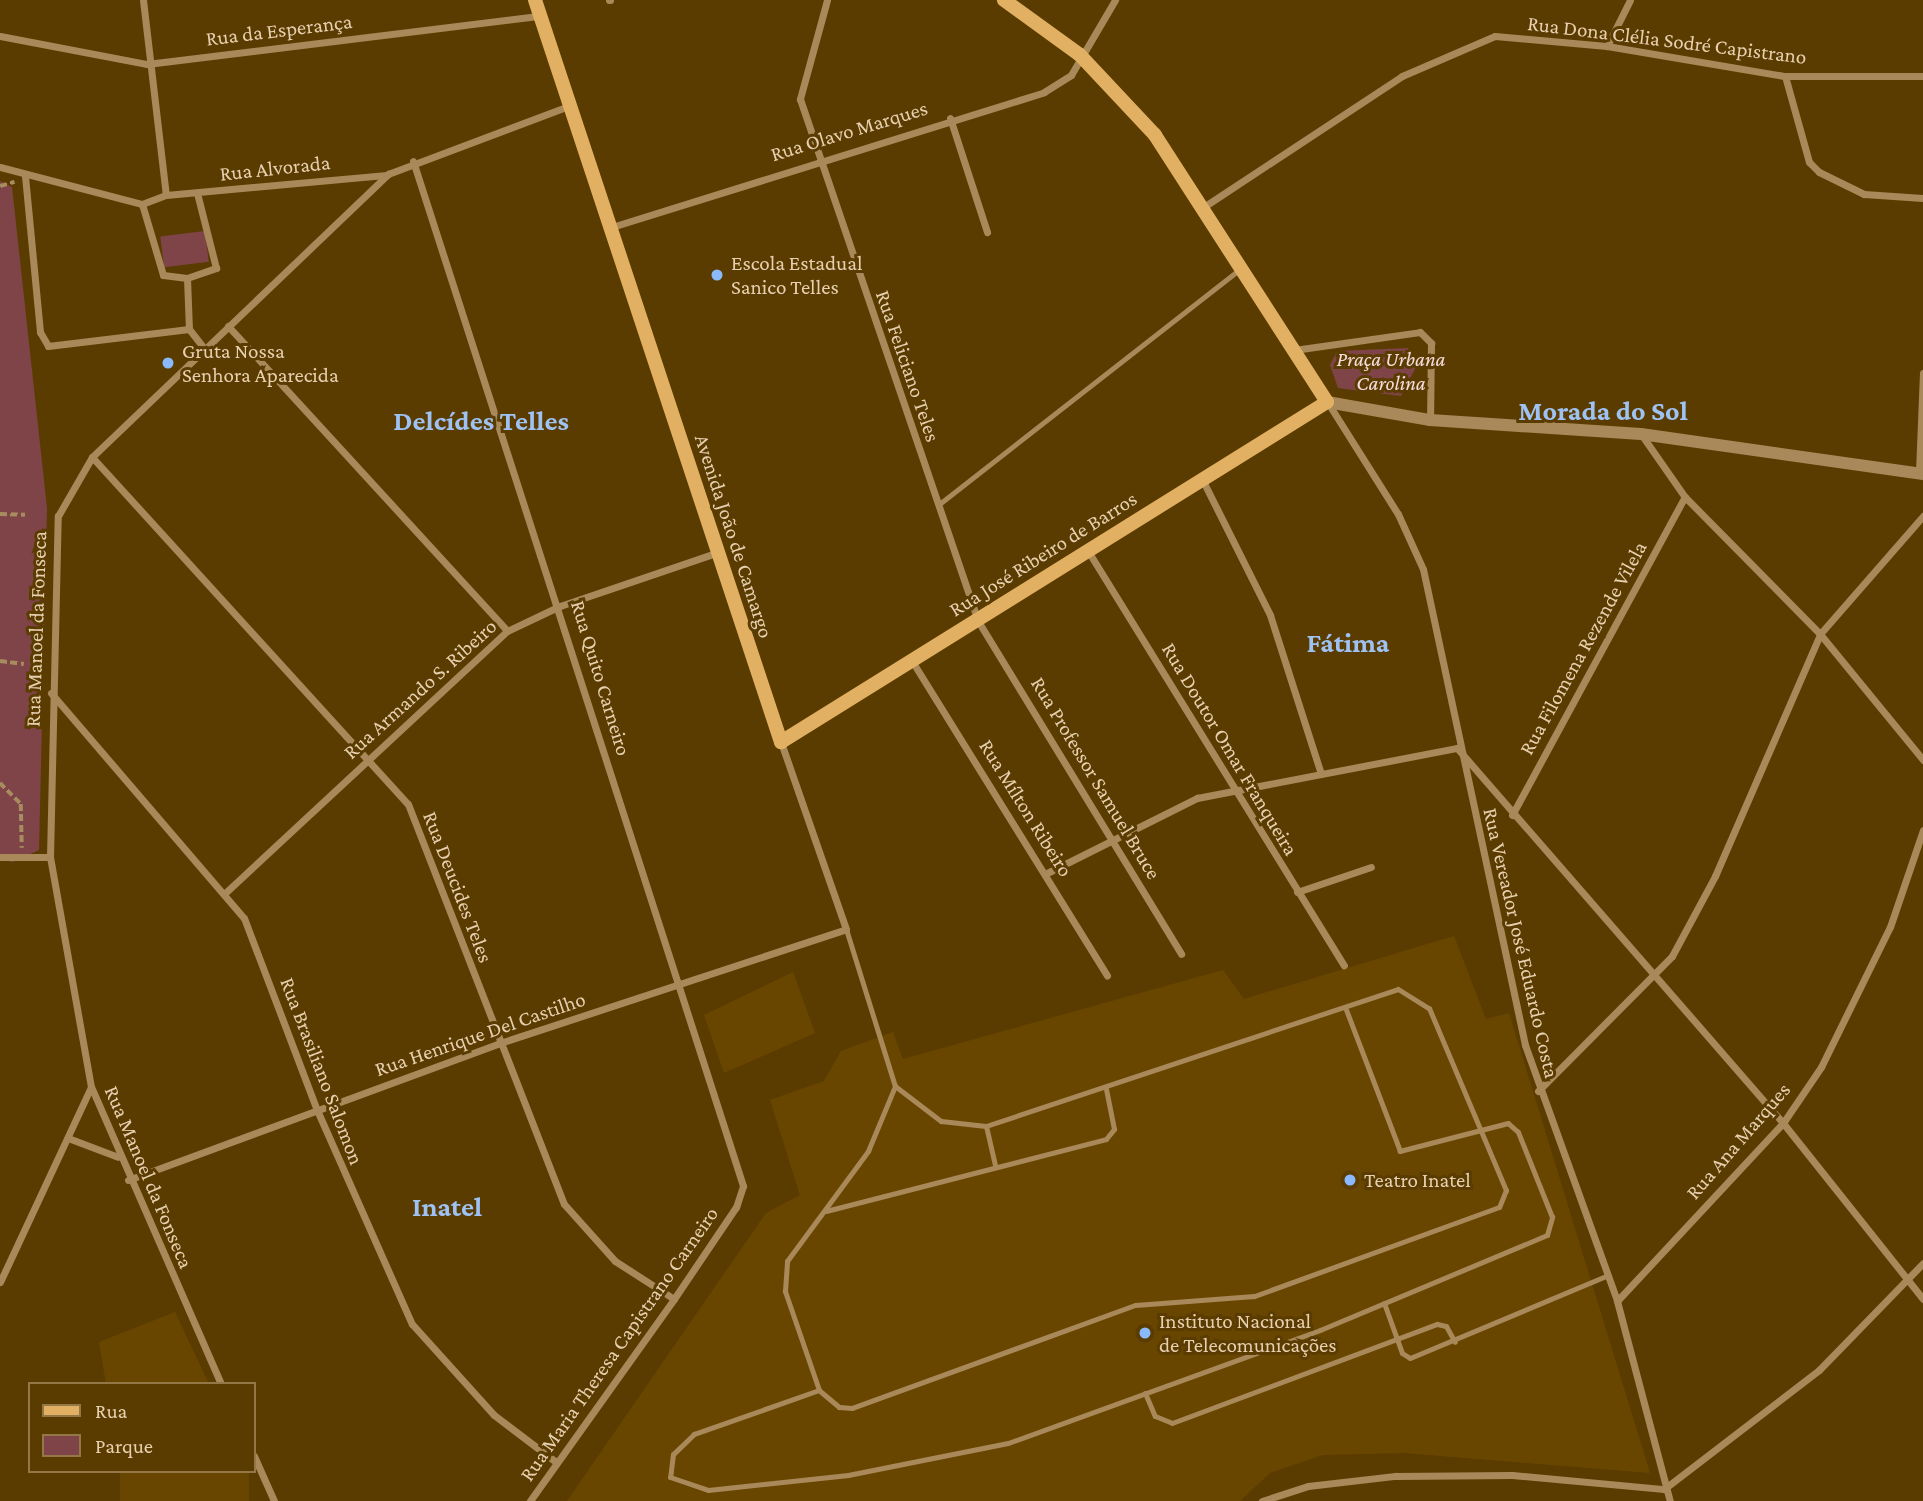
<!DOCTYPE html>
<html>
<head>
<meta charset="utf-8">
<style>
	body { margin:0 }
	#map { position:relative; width:1923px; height:1501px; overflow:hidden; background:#5b3c00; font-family:"Crimson Pro",serif }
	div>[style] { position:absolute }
	.built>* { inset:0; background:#694600; transform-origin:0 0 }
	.green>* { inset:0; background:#7f4448; transform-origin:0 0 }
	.path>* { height:3.5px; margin-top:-1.75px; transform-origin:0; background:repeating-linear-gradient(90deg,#a78c5f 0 7px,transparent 0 10.5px) }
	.service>* { height:5px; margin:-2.5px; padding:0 2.5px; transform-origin:2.5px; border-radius:2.5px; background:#a9895a }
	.minor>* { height:7px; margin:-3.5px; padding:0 3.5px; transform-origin:3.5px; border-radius:3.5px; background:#a9895a }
	.tertiary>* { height:12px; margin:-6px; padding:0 6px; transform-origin:6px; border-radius:6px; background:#a9895a }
	.secondary>* { height:14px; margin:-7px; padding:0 7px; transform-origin:7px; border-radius:7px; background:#e2b062 }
	.dots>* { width:19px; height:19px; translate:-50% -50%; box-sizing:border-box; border:4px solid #5b3c00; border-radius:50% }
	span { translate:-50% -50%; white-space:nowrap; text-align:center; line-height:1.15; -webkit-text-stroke:6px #5b3c00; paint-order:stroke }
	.street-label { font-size:21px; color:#e7d0b0 }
	.poi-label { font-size:21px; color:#e7d0b0 }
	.left { translate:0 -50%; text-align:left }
	.park-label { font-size:21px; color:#f6ddde; font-style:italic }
	.district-label { font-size:28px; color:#9ec2f3; font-weight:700 }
	.legend { position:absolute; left:28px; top:1382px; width:228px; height:91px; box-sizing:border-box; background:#5b3c00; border:2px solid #937746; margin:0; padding:9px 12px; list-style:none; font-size:21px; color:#e7d0b0 }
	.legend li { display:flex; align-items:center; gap:14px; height:35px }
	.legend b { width:35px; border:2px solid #937746 }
</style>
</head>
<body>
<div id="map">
	<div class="built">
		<div style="clip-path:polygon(1454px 936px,1486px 1019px,1509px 1013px,1650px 1473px,1404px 1453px,1323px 1455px,1270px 1473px,1240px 1501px,567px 1501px,766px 1213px,800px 1195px,770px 1100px,824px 1081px,841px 1051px,893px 1032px,903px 1059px,1223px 970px,1244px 999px)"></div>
		<div style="clip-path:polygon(793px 972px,815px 1033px,724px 1073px,704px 1015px)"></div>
		<div style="clip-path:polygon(175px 1312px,209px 1384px,106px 1384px,99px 1342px)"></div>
		<div style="left:120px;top:1471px;width:129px;height:30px"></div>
	</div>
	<div class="green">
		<div style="clip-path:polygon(0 181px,12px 187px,47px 508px,39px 850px,13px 862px,0 860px)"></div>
		<div style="left:205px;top:231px;width:31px;height:45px;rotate:83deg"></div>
		<div style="clip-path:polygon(1408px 348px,1416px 367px,1401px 396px,1338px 388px,1330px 365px,1337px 351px)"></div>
	</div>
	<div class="path">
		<div style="left:0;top:186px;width:15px;rotate:-16deg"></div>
		<div style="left:0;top:514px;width:25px;rotate:2deg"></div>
		<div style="left:0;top:661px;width:24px;rotate:7deg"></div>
		<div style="left:0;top:783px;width:30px;rotate:45deg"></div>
		<div style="left:21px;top:804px;width:44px;rotate:88.7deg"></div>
	</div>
	<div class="service">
		<div style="left:938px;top:505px;width:382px;rotate:-38deg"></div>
		<div style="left:846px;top:929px;width:164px;rotate:72.7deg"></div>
		<div style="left:1398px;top:989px;width:36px;rotate:32deg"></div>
		<div style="left:1429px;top:1008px;width:198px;rotate:67.1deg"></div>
		<div style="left:1506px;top:1190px;width:18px;rotate:112deg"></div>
		<div style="left:1499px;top:1207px;width:261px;rotate:160deg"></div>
		<div style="left:1254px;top:1296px;width:119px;rotate:175.7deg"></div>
		<div style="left:1135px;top:1305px;width:301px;rotate:160deg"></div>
		<div style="left:852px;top:1408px;width:13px;rotate:-176deg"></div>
		<div style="left:839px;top:1407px;width:26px;rotate:-140deg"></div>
		<div style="left:819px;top:1390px;width:105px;rotate:-109deg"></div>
		<div style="left:785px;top:1291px;width:30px;rotate:-86deg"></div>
		<div style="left:787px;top:1261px;width:137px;rotate:-53.6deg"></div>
		<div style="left:868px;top:1151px;width:70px;rotate:-67.4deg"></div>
		<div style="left:895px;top:1086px;width:58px;rotate:37.3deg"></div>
		<div style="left:941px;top:1121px;width:45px;rotate:6.3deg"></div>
		<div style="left:986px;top:1126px;width:434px;rotate:-18.4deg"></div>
		<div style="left:986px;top:1126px;width:40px;rotate:77deg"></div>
		<div style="left:826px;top:1211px;width:289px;rotate:-14.4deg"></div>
		<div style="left:1106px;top:1139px;width:13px;rotate:-51deg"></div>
		<div style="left:1114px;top:1129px;width:41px;rotate:-101.3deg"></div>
		<div style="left:1384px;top:1303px;width:53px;rotate:70.2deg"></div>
		<div style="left:1402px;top:1353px;width:9px;rotate:32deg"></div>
		<div style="left:1410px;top:1358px;width:215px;rotate:-22.7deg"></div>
		<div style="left:819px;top:1390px;width:133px;rotate:160.6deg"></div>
		<div style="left:694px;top:1434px;width:29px;rotate:136deg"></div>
		<div style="left:673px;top:1454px;width:23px;rotate:97deg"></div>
		<div style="left:670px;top:1477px;width:40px;rotate:18.9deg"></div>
		<div style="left:708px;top:1490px;width:141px;rotate:-6.1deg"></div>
		<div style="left:848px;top:1475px;width:163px;rotate:-11.3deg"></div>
		<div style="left:1008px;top:1443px;width:332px;rotate:-19.9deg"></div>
		<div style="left:1320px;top:1330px;width:246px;rotate:-22.7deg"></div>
		<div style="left:1547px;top:1235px;width:19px;rotate:-74deg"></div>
		<div style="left:1552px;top:1217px;width:92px;rotate:-111.8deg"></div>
		<div style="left:1518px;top:1132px;width:13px;rotate:-138deg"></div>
		<div style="left:1508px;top:1123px;width:112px;rotate:165.5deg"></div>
		<div style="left:1400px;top:1151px;width:154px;rotate:-110.9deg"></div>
		<div style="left:1145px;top:1393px;width:25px;rotate:67deg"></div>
		<div style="left:1155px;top:1416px;width:18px;rotate:22deg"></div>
		<div style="left:1172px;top:1423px;width:283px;rotate:-20.5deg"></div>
		<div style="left:1437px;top:1324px;width:9px;rotate:13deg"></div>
		<div style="left:1446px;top:1326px;width:18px;rotate:61deg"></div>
	</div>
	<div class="minor">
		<div style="left:143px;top:0;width:196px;rotate:83.3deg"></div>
		<div style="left:609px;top:0;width:1px"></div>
		<div style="left:827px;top:0;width:103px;rotate:105.3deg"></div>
		<div style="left:800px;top:99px;width:552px;rotate:71.17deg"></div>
		<div style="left:978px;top:621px;width:390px;rotate:58.6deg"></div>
		<div style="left:0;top:36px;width:150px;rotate:10.8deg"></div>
		<div style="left:147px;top:64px;width:396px;rotate:-7deg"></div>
		<div style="left:1607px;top:46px;width:51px;rotate:-63.4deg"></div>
		<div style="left:1785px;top:76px;width:89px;rotate:74.4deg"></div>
		<div style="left:1809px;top:162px;width:14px;rotate:45deg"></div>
		<div style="left:1819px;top:172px;width:50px;rotate:26.1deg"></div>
		<div style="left:1864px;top:194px;width:59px;rotate:3.9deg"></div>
		<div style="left:950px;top:118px;width:120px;rotate:72deg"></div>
		<div style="left:413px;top:161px;width:1077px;rotate:72.15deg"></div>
		<div style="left:743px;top:1186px;width:22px;rotate:108deg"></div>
		<div style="left:736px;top:1207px;width:111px;rotate:124deg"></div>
		<div style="left:674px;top:1299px;width:248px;rotate:125.5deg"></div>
		<div style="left:0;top:167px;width:147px;rotate:14.6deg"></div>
		<div style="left:142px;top:204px;width:26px;rotate:-21deg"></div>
		<div style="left:166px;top:195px;width:222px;rotate:-5.2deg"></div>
		<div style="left:25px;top:176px;width:157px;rotate:84.5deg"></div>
		<div style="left:40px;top:332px;width:16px;rotate:60deg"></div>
		<div style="left:48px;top:346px;width:142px;rotate:-6.9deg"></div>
		<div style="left:189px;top:329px;width:23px;rotate:52deg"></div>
		<div style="left:142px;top:204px;width:74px;rotate:73.5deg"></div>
		<div style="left:163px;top:275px;width:24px;rotate:7deg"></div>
		<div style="left:187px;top:278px;width:31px;rotate:-19deg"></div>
		<div style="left:216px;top:268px;width:77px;rotate:-104.2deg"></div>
		<div style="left:1202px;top:208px;width:240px;rotate:-33.4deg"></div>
		<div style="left:1402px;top:76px;width:101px;rotate:-23.3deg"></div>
		<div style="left:1495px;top:36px;width:112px;rotate:5.1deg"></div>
		<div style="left:1607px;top:46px;width:181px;rotate:9.6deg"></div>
		<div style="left:1785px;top:76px;width:138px"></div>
		<div style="left:615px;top:226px;width:449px;rotate:-17.3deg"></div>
		<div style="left:1044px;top:92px;width:32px;rotate:-32deg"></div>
		<div style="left:1071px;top:75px;width:87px;rotate:-59.6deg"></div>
		<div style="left:187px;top:278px;width:51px;rotate:87.8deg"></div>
		<div style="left:228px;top:326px;width:413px;rotate:47.5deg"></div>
		<div style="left:1294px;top:350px;width:127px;rotate:-8.1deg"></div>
		<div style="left:1420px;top:332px;width:16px;rotate:45deg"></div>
		<div style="left:1431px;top:343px;width:77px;rotate:90.7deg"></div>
		<div style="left:1328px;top:403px;width:131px;rotate:57.8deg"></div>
		<div style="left:1398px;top:514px;width:60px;rotate:65.6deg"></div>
		<div style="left:1423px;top:569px;width:487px;rotate:77.9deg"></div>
		<div style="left:1525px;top:1045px;width:272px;rotate:70.2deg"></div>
		<div style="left:1617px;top:1301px;width:207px;rotate:75.2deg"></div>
		<div style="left:1641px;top:434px;width:77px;rotate:55.1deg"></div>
		<div style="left:1685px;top:497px;width:192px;rotate:45.4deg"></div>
		<div style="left:1820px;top:634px;width:163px;rotate:50.7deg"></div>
		<div style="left:92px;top:457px;width:469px;rotate:47.7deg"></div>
		<div style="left:408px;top:804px;width:429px;rotate:68.7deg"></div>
		<div style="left:564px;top:1204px;width:76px;rotate:48.2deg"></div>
		<div style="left:615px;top:1261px;width:70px;rotate:32.8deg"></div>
		<div style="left:1919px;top:472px;width:99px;rotate:-87.7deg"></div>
		<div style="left:1202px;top:479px;width:152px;rotate:63.4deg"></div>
		<div style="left:1270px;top:615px;width:167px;rotate:72.2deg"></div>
		<div style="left:1088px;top:551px;width:487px;rotate:58.3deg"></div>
		<div style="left:912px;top:661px;width:370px;rotate:58.2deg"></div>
		<div style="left:51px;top:693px;width:296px;rotate:49.4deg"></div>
		<div style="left:244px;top:918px;width:205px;rotate:69.2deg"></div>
		<div style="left:317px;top:1110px;width:234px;rotate:66.1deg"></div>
		<div style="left:412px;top:1324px;width:122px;rotate:48deg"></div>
		<div style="left:494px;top:1415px;width:78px;rotate:37.2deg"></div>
		<div style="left:1512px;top:815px;width:362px;rotate:-61.5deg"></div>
		<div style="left:0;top:857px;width:50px"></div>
		<div style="left:1047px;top:873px;width:168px;rotate:-26.6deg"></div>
		<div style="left:1197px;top:798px;width:265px;rotate:-10.9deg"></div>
		<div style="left:1457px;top:748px;width:497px;rotate:49deg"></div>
		<div style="left:1783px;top:1123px;width:225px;rotate:51.5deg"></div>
		<div style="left:1297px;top:892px;width:78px;rotate:-18.7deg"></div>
		<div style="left:224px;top:894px;width:386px;rotate:-42.9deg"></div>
		<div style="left:507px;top:631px;width:59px;rotate:-25.3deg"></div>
		<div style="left:560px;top:606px;width:165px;rotate:-18.8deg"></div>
		<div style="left:1538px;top:1091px;width:190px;rotate:-45.2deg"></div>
		<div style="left:1672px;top:956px;width:91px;rotate:-61.7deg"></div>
		<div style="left:1715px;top:876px;width:264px;rotate:-66.5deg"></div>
		<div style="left:1820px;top:634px;width:157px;rotate:-48.9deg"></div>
		<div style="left:68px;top:1138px;width:53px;rotate:20.8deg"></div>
		<div style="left:128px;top:1180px;width:393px;rotate:-20.2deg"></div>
		<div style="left:497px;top:1044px;width:367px;rotate:-18.2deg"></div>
		<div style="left:846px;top:929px;width:198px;rotate:-109.2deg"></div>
		<div style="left:0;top:1282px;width:215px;rotate:-65deg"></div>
		<div style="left:1617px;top:1301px;width:243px;rotate:-47deg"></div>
		<div style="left:1783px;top:1123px;width:68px;rotate:-55.8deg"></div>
		<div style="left:1821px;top:1067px;width:156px;rotate:-63.8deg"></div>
		<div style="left:1890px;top:927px;width:102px;rotate:-71.2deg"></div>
		<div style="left:221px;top:1384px;width:324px;rotate:-113.6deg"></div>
		<div style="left:91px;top:1087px;width:234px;rotate:-100.1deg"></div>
		<div style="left:50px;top:857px;width:341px;rotate:-88.7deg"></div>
		<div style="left:58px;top:516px;width:68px;rotate:-60deg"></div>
		<div style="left:92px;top:457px;width:410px;rotate:-43.7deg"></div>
		<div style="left:388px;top:174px;width:193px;rotate:-20.6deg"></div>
		<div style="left:254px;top:1456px;width:49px;rotate:66deg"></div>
		<div style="left:1262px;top:1501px;width:48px;rotate:-18.1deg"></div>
		<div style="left:1308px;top:1486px;width:88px;rotate:-6.6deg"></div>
		<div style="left:1395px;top:1476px;width:117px;rotate:-0.5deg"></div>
		<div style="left:1512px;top:1475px;width:153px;rotate:5.3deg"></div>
		<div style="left:1664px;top:1489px;width:195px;rotate:-37.5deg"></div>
		<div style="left:1819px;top:1370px;width:149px;rotate:-45.8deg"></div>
	</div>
	<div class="tertiary">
		<div style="left:1327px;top:402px;width:105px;rotate:9.9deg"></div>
		<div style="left:1430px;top:420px;width:211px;rotate:3.8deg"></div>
		<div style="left:1641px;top:434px;width:285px;rotate:8.1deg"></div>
	</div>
	<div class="secondary">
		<div style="left:535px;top:0;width:782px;rotate:71.66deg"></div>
		<div style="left:781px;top:742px;width:643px;rotate:-31.91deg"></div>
		<div style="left:1327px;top:402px;width:318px;rotate:-122.8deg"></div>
		<div style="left:1155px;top:135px;width:110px;rotate:-133.2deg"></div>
		<div style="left:1080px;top:55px;width:94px;rotate:-144.1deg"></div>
	</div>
	<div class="dots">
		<div style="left:717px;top:275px;background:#8abafc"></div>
		<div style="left:168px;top:363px;background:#8abafc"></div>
		<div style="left:1350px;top:1180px;background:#8abafc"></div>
		<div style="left:1145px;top:1333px;background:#8abafc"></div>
	</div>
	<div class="street-label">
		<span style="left:279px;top:30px;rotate:-7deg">Rua da Esperança</span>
		<span style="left:1667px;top:40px;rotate:7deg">Rua Dona Clélia Sodré Capistrano</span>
		<span style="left:849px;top:131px;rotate:-17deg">Rua Olavo Marques</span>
		<span style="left:275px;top:168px;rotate:-6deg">Rua Alvorada</span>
		<span style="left:908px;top:366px;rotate:71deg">Rua Feliciano Teles</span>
		<span style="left:734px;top:536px;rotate:72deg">Avenida João de Camargo</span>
		<span style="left:1043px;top:554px;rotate:-32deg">Rua José Ribeiro de Barros</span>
		<span style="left:36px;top:629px;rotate:-88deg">Rua Manoel da Fonseca</span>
		<span style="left:1583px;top:648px;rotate:-61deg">Rua Filomena Rezende Vilela</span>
		<span style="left:601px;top:678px;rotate:73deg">Rua Quito Carneiro</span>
		<span style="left:420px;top:689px;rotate:-42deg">Rua Armando S. Ribeiro</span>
		<span style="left:1230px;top:749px;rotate:59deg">Rua Doutor Omar Franqueira</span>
		<span style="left:1096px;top:778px;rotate:59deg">Rua Professor Samuel Bruce</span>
		<span style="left:1026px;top:808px;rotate:58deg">Rua Mílton Ribeiro</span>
		<span style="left:458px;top:887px;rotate:69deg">Rua Deucides Teles</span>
		<span style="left:1521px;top:943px;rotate:77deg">Rua Vereador José Eduardo Costa</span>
		<span style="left:480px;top:1034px;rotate:-19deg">Rua Henrique Del Castilho</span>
		<span style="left:322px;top:1071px;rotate:69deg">Rua Brasiliano Salomon</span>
		<span style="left:1738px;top:1141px;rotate:-49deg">Rua Ana Marques</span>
		<span style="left:149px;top:1177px;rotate:67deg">Rua Manoel da Fonseca</span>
		<span style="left:619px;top:1344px;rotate:-55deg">Rua Maria Theresa Capistrano Carneiro</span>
	</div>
	<div class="poi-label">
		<span class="left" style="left:731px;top:275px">Escola Estadual<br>Sanico Telles</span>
		<span class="left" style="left:182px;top:363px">Gruta Nossa<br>Senhora Aparecida</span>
		<span class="left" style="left:1364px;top:1180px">Teatro Inatel</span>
		<span class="left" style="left:1159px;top:1333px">Instituto Nacional<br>de Telecomunicações</span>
	</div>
	<div class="park-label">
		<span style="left:1391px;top:371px">Praça Urbana<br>Carolina</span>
	</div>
	<div class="district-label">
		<span style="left:1603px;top:411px">Morada do Sol</span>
		<span style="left:481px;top:421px">Delcídes Telles</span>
		<span style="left:1348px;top:643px">Fátima</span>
		<span style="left:447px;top:1207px">Inatel</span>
	</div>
	<ul class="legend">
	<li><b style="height:9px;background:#e2b062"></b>Rua</li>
	<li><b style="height:19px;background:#7f4448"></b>Parque</li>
	</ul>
</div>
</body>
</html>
